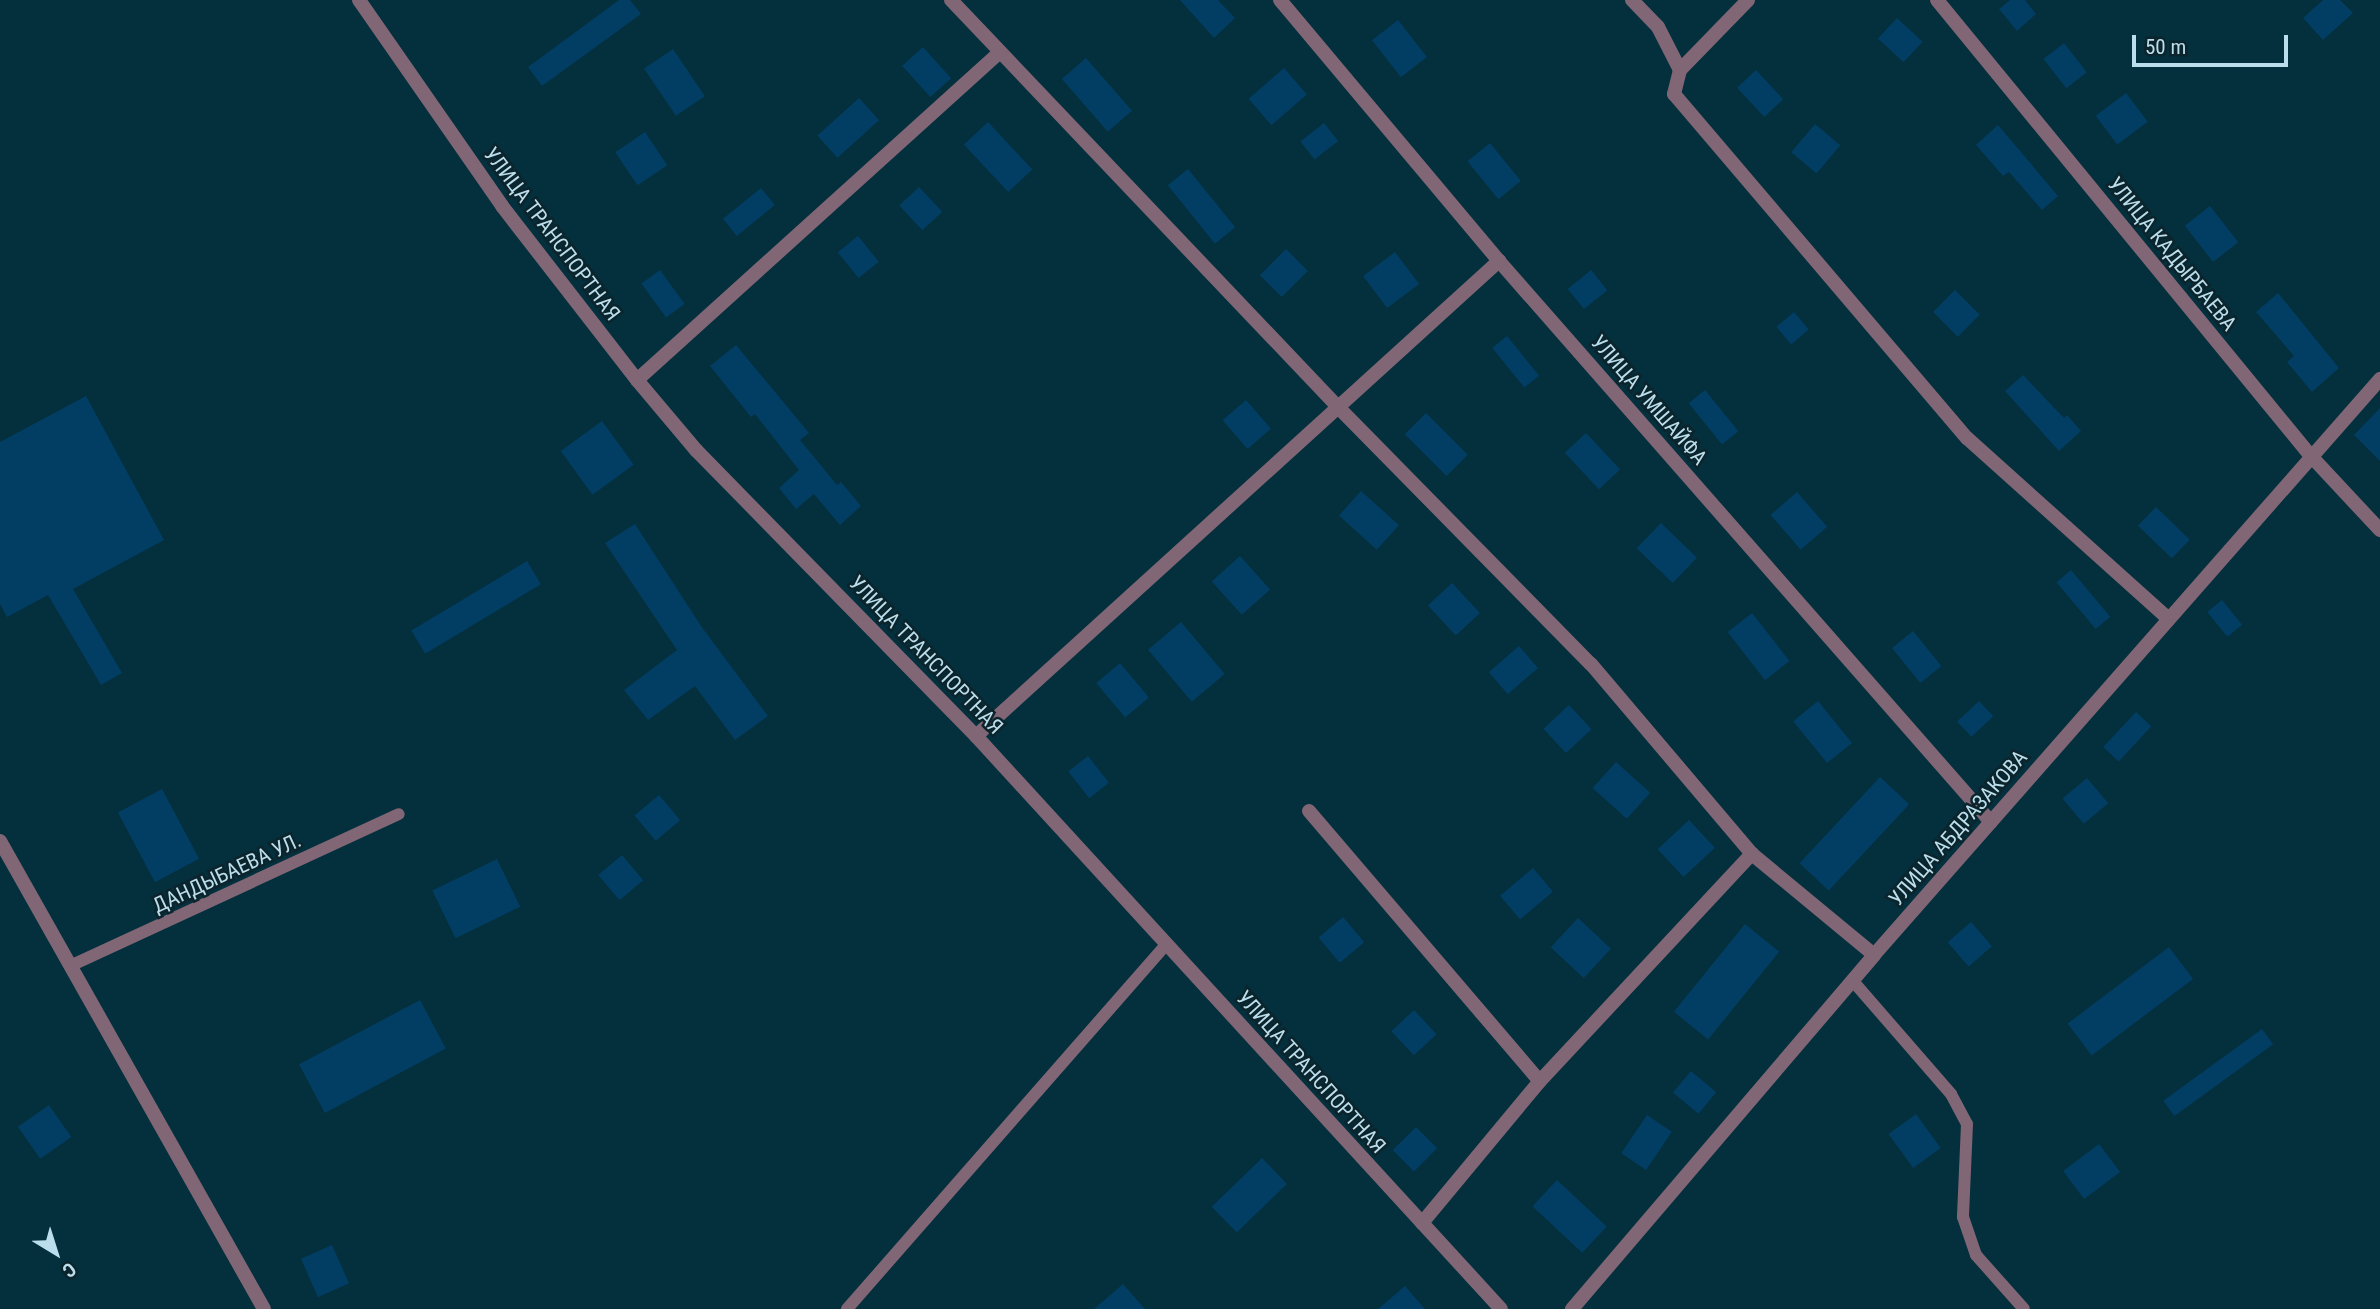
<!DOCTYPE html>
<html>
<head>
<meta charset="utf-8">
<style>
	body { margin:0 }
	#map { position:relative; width:2380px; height:1309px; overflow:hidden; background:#042f3d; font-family:"Roboto Condensed",sans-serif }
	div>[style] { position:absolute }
	.building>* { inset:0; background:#023e63; transform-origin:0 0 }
	.service>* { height:12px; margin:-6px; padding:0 6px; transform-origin:6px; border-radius:6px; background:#816675 }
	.minor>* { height:14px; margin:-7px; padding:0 7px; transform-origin:7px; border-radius:7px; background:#816675 }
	span { translate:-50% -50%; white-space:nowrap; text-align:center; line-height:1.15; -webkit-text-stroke:5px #0c242c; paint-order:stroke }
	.street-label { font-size:21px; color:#bbdeec }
	.north { position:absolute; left:21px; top:1218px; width:70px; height:70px; -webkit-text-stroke:5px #0c242c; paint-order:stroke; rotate:142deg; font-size:19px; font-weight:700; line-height:28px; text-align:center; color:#bbdeec }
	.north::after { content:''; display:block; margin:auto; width:24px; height:32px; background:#bbdeec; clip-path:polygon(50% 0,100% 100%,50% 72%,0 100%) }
	.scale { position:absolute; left:2132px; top:35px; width:156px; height:32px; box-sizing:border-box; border:4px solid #bbdeec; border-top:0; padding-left:9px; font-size:21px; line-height:24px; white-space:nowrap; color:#bbdeec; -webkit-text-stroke:5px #0c242c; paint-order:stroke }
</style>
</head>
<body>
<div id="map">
	<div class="building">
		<div style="clip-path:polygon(619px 0,630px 0,641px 14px,542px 86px,528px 67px)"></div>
		<div style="clip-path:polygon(1180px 0,1218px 0,1235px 18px,1214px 38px)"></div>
		<div style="clip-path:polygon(2010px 0,2025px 0,2036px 14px,2017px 31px,1999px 9px)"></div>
		<div style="clip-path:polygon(2323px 0,2340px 0,2353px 13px,2323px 40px,2303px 18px)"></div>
		<div style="left:1897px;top:18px;width:35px;height:28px;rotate:43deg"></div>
		<div style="left:1398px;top:20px;width:47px;height:33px;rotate:52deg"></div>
		<div style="left:2064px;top:43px;width:37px;height:26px;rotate:52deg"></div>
		<div style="left:923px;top:47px;width:42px;height:28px;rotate:48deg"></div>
		<div style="left:673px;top:49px;width:57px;height:35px;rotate:56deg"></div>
		<div style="left:1086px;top:58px;width:70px;height:32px;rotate:49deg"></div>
		<div style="left:1284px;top:68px;width:35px;height:47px;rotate:49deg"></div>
		<div style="left:1756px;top:70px;width:40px;height:26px;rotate:47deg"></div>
		<div style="left:2126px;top:93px;width:36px;height:38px;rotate:53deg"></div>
		<div style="left:859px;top:98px;width:30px;height:56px;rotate:48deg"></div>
		<div style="left:988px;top:122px;width:65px;height:33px;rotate:47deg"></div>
		<div style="left:1324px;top:123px;width:23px;height:30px;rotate:52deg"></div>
		<div style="left:1815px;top:124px;width:33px;height:37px;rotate:40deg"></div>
		<div style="clip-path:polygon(1998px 125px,2058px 196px,2042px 210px,2009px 172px,2003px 176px,1976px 145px)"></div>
		<div style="left:645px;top:132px;width:40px;height:36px;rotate:56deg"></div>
		<div style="left:1490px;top:143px;width:49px;height:29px;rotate:51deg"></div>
		<div style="left:1188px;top:169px;width:75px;height:26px;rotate:51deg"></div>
		<div style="left:919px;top:187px;width:34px;height:27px;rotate:47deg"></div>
		<div style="left:761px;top:188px;width:22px;height:49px;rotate:51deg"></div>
		<div style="left:2210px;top:206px;width:46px;height:32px;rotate:52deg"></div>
		<div style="left:858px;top:236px;width:33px;height:26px;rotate:51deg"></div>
		<div style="left:1286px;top:249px;width:31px;height:37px;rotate:45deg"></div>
		<div style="left:1395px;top:252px;width:40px;height:40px;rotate:53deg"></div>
		<div style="left:660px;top:270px;width:42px;height:23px;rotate:54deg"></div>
		<div style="left:1591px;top:270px;width:26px;height:30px;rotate:51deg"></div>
		<div style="left:1955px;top:290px;width:35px;height:31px;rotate:45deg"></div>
		<div style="clip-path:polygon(2278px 293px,2339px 368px,2312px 392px,2287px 362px,2294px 356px,2256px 312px)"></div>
		<div style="left:1794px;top:312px;width:23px;height:23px;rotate:50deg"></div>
		<div style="left:1507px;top:336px;width:51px;height:19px;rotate:51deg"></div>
		<div style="clip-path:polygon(736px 345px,809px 433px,800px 440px,837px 485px,841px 482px,861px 506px,840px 525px,814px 494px,796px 509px,779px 488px,799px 470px,755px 414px,751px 417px,710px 366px)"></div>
		<div style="clip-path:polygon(2023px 375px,2064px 418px,2067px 415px,2081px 431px,2059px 451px,2005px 391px)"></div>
		<div style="left:1705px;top:390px;width:53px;height:21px;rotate:51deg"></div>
		<div style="clip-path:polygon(86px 396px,164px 540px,73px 589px,122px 673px,101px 685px,48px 595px,7px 617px,0 604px,0 442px)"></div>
		<div style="left:1246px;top:400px;width:38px;height:31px;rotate:49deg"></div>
		<div style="clip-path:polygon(2380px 408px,2380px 461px,2354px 435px)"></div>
		<div style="left:1426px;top:413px;width:59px;height:30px;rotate:45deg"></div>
		<div style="left:602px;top:421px;width:54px;height:51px;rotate:54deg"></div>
		<div style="left:1586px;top:433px;width:50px;height:29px;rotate:47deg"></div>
		<div style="left:1361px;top:491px;width:51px;height:33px;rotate:42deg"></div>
		<div style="left:1797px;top:492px;width:46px;height:35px;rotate:49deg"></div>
		<div style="left:2156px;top:507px;width:47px;height:26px;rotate:44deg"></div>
		<div style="left:1661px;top:523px;width:50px;height:35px;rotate:44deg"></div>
		<div style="clip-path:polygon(635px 524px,701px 626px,768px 716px,735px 740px,695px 686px,648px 720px,624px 690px,677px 650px,605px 543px)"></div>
		<div style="left:1240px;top:556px;width:45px;height:38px;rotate:48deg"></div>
		<div style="left:527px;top:561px;width:27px;height:135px;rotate:59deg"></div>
		<div style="left:2071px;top:570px;width:61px;height:19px;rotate:50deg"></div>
		<div style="left:1452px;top:583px;width:41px;height:33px;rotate:47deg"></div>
		<div style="left:2222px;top:600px;width:32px;height:19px;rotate:51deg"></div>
		<div style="left:1752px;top:613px;width:61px;height:31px;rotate:52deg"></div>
		<div style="left:1181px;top:622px;width:68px;height:43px;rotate:50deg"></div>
		<div style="left:1913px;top:631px;width:45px;height:27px;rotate:51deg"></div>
		<div style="left:1519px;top:646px;width:29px;height:40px;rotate:49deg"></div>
		<div style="left:1120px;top:663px;width:45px;height:31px;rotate:50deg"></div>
		<div style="left:1818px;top:701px;width:54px;height:32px;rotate:51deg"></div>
		<div style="left:1979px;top:701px;width:21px;height:30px;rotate:47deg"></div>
		<div style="left:1569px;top:705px;width:33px;height:35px;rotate:47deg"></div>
		<div style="left:2136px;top:712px;width:21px;height:48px;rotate:43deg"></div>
		<div style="left:1088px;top:756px;width:34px;height:25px;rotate:52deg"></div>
		<div style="left:1616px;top:762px;width:46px;height:35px;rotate:42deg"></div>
		<div style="left:1880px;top:777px;width:40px;height:118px;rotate:43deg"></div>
		<div style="left:2087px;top:778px;width:33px;height:32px;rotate:50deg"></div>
		<div style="left:162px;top:789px;width:79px;height:50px;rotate:62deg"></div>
		<div style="left:659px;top:795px;width:33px;height:32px;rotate:50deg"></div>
		<div style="left:1689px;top:820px;width:38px;height:43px;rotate:47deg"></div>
		<div style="left:622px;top:855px;width:33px;height:31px;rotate:50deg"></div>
		<div style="left:497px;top:859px;width:53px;height:72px;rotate:64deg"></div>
		<div style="left:1533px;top:868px;width:31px;height:43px;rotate:50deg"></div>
		<div style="left:1343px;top:917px;width:33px;height:32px;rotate:50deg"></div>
		<div style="left:1578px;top:918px;width:45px;height:40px;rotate:43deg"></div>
		<div style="left:1971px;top:922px;width:32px;height:31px;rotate:49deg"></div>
		<div style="left:1745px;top:924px;width:44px;height:113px;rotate:39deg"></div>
		<div style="left:2169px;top:947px;width:40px;height:127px;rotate:53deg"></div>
		<div style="left:420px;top:1000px;width:55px;height:137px;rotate:62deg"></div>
		<div style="left:1414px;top:1010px;width:33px;height:31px;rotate:47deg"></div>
		<div style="left:2262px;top:1029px;width:19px;height:122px;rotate:54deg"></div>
		<div style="left:1691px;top:1071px;width:33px;height:28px;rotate:40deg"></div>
		<div style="left:49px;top:1105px;width:39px;height:38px;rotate:55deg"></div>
		<div style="left:1916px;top:1114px;width:42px;height:34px;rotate:54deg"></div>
		<div style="left:1647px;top:1115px;width:30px;height:46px;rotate:34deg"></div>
		<div style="left:1416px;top:1127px;width:30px;height:33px;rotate:45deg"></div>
		<div style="left:2099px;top:1144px;width:35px;height:45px;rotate:53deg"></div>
		<div style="left:1262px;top:1158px;width:36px;height:70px;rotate:46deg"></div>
		<div style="left:1557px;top:1180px;width:68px;height:36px;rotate:43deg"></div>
		<div style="left:332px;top:1245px;width:42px;height:34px;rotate:66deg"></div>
		<div style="clip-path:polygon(1123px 1284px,1145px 1309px,1094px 1309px)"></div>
		<div style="clip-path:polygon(1405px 1286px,1425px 1309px,1378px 1309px)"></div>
	</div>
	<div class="service">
		<div style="left:70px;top:966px;width:362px;rotate:-24.8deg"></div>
		<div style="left:1852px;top:980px;width:151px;rotate:49deg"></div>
		<div style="left:1951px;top:1094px;width:34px;rotate:62deg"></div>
		<div style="left:1967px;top:1124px;width:93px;rotate:92.5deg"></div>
		<div style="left:1963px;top:1217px;width:40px;rotate:71.1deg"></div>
		<div style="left:1976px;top:1255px;width:72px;rotate:48.4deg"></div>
		<div style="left:847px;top:1309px;width:485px;rotate:-48.8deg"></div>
	</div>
	<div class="minor">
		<div style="left:359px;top:0;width:251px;rotate:55.2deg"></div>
		<div style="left:502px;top:206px;width:220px;rotate:52.2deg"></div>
		<div style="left:637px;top:380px;width:92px;rotate:49.9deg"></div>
		<div style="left:696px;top:450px;width:400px;rotate:45.6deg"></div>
		<div style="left:976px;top:736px;width:777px;rotate:47.5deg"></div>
		<div style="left:951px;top:0;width:563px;rotate:46.44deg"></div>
		<div style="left:1339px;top:408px;width:359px;rotate:45.5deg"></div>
		<div style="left:1591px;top:664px;width:249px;rotate:49.7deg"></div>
		<div style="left:1752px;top:854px;width:158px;rotate:39.6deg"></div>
		<div style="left:1280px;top:0;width:341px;rotate:50deg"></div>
		<div style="left:1499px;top:261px;width:746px;rotate:48.75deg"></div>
		<div style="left:1632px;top:0;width:37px;rotate:46deg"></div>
		<div style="left:1658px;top:27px;width:48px;rotate:62.9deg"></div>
		<div style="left:1748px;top:0;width:98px;rotate:134.2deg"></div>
		<div style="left:1680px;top:70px;width:25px;rotate:104deg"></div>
		<div style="left:1674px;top:94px;width:452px;rotate:49.6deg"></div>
		<div style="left:1967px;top:438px;width:271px;rotate:41.9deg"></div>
		<div style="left:1937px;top:0;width:588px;rotate:50.66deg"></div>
		<div style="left:2310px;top:455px;width:103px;rotate:47deg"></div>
		<div style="left:637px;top:380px;width:489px;rotate:-42.1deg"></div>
		<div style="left:976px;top:736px;width:707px;rotate:-42.25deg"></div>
		<div style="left:1309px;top:811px;width:355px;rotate:49.5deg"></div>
		<div style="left:0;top:841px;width:537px;rotate:60.57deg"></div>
		<div style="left:1422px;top:1223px;width:185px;rotate:-50.3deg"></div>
		<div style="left:1540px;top:1081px;width:311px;rotate:-47deg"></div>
		<div style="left:1572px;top:1309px;width:465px;rotate:-49.5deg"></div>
		<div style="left:1874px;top:955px;width:767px;rotate:-48.7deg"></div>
	</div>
	<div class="street-label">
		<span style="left:552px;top:234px;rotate:53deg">УЛИЦА ТРАНСПОРТНАЯ</span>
		<span style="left:2172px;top:254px;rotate:51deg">УЛИЦА КАДЫРБАЕВА</span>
		<span style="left:1649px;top:400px;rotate:49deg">УЛИЦА УМШАЙФА</span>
		<span style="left:926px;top:655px;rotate:46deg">УЛИЦА ТРАНСПОРТНАЯ</span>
		<span style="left:1958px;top:828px;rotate:-49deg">УЛИЦА АБДРАЗАКОВА</span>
		<span style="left:227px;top:873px;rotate:-25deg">ДАНДЫБАЕВА УЛ.</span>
		<span style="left:1311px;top:1072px;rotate:48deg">УЛИЦА ТРАНСПОРТНАЯ</span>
	</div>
	<div class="north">С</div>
	<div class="scale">50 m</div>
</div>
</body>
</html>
